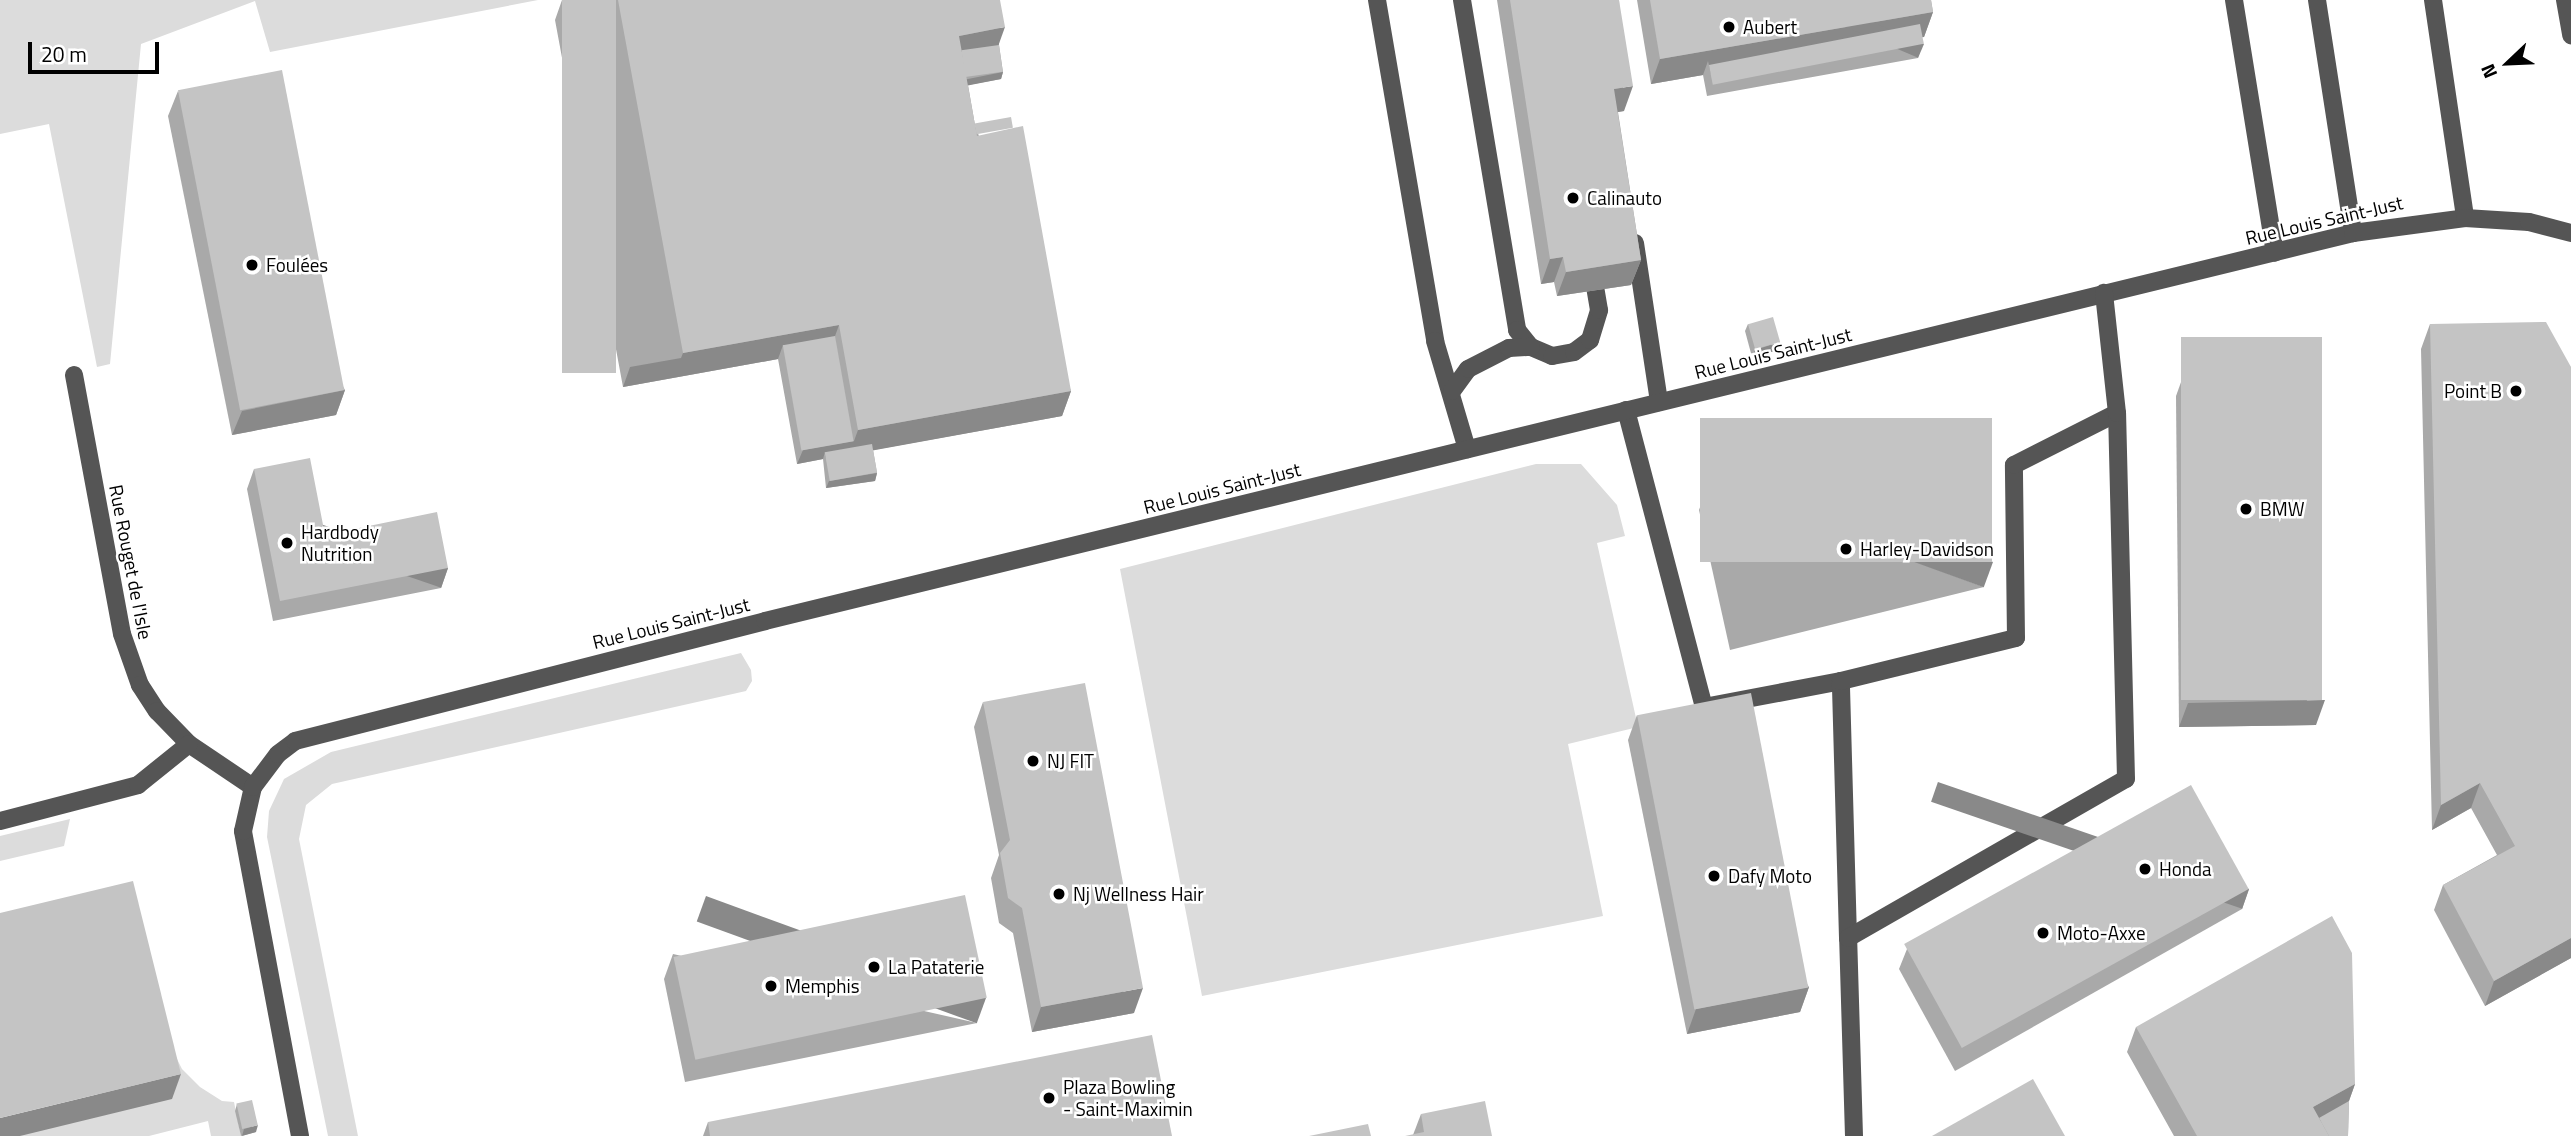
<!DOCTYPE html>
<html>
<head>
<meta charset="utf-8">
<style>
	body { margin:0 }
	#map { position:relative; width:2571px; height:1136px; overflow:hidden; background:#fff; font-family:"Titillium Web",sans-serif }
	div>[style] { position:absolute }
	.green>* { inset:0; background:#dcdcdc }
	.minor>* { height:18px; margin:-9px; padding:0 9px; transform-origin:9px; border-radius:9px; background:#555 }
	.wall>* { inset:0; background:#a9a9a9 }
	.shaded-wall>* { inset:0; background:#898989; transform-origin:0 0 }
	.building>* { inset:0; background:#c4c4c4; transform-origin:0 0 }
	.dots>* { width:19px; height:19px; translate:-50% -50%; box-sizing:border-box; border:4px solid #fff; border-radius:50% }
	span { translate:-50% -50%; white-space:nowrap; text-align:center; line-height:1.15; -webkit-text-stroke:5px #fff; paint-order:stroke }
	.poi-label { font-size:19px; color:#000 }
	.left { translate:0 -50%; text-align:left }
	.right { translate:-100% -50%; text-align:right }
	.street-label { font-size:19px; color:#000 }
	.north { position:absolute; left:2473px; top:28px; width:70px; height:70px; -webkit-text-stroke:5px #fff; paint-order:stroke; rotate:247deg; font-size:19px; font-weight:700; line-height:28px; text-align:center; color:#000 }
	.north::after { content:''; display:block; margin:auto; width:24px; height:32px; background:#000; clip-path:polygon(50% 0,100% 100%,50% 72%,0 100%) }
	.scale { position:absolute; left:28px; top:42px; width:131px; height:32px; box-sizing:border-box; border:4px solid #000; border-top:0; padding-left:9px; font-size:21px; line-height:24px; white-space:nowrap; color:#000; -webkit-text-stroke:5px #fff; paint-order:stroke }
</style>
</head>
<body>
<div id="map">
	<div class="green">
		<div style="clip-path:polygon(0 0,538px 0,270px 52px,255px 1px,141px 44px,110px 364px,97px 367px,49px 124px,0 134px)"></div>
		<div style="clip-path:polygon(1536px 464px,1581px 464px,1617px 505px,1625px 536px,1597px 543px,1638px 727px,1568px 744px,1603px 916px,1202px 996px,1120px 569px)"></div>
		<div style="clip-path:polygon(741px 653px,751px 670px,752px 681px,746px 691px,332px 784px,306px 805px,299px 839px,358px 1136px,328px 1136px,267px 837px,269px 811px,284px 779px,331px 752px)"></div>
		<div style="clip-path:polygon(70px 819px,64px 846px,0 861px,0 836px)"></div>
		<div style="clip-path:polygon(174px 1053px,182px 1069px,200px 1087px,222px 1101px,234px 1102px,241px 1136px,211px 1136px,208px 1121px,149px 1136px,20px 1136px)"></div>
	</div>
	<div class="minor">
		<div style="left:1377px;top:0;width:346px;rotate:80.3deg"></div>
		<div style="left:1435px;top:341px;width:113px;rotate:73.5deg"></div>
		<div style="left:1462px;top:0;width:335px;rotate:80.5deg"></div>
		<div style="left:1517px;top:330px;width:22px;rotate:51deg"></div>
		<div style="left:1531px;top:347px;width:23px;rotate:23deg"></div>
		<div style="left:1552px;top:356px;width:22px;rotate:-10deg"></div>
		<div style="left:1574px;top:352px;width:20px;rotate:-37deg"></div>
		<div style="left:1590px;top:340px;width:31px;rotate:-73deg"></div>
		<div style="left:1599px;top:310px;width:42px;rotate:-99.7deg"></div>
		<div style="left:2234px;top:0;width:256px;rotate:80.8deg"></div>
		<div style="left:2317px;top:0;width:236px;rotate:81.2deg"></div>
		<div style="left:2433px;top:0;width:220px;rotate:81.6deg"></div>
		<div style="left:2565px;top:0;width:36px;rotate:80deg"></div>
		<div style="left:1635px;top:243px;width:161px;rotate:81.4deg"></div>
		<div style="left:74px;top:375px;width:263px;rotate:79.5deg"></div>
		<div style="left:122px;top:634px;width:54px;rotate:70.6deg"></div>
		<div style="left:140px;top:685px;width:31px;rotate:57deg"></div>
		<div style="left:157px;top:711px;width:46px;rotate:45.9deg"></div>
		<div style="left:189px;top:744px;width:77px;rotate:33.9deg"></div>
		<div style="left:1452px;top:391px;width:27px;rotate:-54deg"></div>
		<div style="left:1468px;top:369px;width:46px;rotate:-27.1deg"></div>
		<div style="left:1509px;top:348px;width:22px;rotate:-3deg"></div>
		<div style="left:1626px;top:410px;width:307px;rotate:75.3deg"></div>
		<div style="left:1704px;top:707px;width:139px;rotate:-10.7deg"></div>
		<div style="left:0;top:821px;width:143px;rotate:-14.6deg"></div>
		<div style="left:138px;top:785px;width:65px;rotate:-38.8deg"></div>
		<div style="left:1848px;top:938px;width:257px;rotate:-91.6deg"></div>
		<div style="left:1841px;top:681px;width:180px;rotate:-13.8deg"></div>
		<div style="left:2016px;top:638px;width:173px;rotate:-90.7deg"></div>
		<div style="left:2014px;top:465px;width:115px;rotate:-26.8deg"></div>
		<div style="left:300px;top:1136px;width:310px;rotate:-100.6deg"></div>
		<div style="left:243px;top:831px;width:45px;rotate:-77.2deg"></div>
		<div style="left:253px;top:787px;width:41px;rotate:-52.9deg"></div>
		<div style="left:278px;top:754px;width:21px;rotate:-37deg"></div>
		<div style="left:295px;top:741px;width:485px;rotate:-14.3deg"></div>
		<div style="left:765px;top:621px;width:1635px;rotate:-13.73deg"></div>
		<div style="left:2353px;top:233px;width:113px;rotate:-7.6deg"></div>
		<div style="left:2465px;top:218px;width:64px;rotate:3.6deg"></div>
		<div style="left:2529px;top:222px;width:43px;rotate:14.7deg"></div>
		<div style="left:1854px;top:1136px;width:198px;rotate:-91.7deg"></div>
		<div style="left:1848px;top:938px;width:320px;rotate:-29.8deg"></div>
		<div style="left:2126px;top:779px;width:366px;rotate:-91.4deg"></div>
		<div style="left:2117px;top:413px;width:121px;rotate:-96.2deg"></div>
	</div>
	<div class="wall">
		<div style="clip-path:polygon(562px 0,1000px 0,999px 45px,1003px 72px,1001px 79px,968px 85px,975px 125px,1071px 391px,1062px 416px,873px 450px,877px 473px,875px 481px,826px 488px,823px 459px,797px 464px,778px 359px,623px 387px,555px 20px)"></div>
		<div style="clip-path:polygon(1497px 0,1619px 0,1624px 111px,1618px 112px,1641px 260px,1631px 285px,1557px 296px,1554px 282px,1541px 284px)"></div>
		<div style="clip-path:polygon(1637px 0,1931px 0,1933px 12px,1924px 37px,1922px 37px,1918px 58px,1707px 96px,1703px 75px,1651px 84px)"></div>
		<div style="clip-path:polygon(178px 91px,345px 390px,336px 415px,232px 435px,168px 116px)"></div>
		<div style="clip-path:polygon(1748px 324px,1778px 350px,1752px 357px,1745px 331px)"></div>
		<div style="clip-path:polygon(2430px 324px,2571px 367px,2571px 958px,2485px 1006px,2434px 910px,2443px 885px,2497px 855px,2471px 808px,2432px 830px,2421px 349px)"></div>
		<div style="clip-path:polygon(2185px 371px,2316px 725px,2179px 727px,2176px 396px)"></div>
		<div style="clip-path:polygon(254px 469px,325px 535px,448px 568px,441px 588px,273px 621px,247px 489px)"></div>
		<div style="clip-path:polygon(1708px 485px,1984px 587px,1730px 650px,1699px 510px)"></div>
		<div style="clip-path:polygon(983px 702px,1134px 1013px,1032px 1032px,1013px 933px,999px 923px,991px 878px,999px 855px,974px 727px)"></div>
		<div style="clip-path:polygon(1637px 715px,1809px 987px,1800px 1012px,1687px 1034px,1628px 740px)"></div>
		<div style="clip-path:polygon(2249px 889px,2242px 909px,1955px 1071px,1899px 969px,1907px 949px)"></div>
		<div style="clip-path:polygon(673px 954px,977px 1023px,685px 1082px,664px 979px)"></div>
		<div style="clip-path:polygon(2136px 1027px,2355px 1084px,2349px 1101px,2348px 1136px,2174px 1136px,2127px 1052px)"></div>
		<div style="clip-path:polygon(237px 1104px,256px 1132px,241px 1136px,235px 1111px)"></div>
		<div style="clip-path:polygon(1421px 1114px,1492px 1136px,1413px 1135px)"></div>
		<div style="clip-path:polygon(708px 1122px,1172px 1136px,703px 1136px)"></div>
	</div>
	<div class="shaded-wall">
		<div style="clip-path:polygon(1933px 12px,1924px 37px,1711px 74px,1708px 61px,1703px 75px,1651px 84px,1660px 59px)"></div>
		<div style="clip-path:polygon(1005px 27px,996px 52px,953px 54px,959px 36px)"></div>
		<div style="left:1924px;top:44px;width:15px;height:215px;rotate:113deg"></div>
		<div style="clip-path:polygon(1003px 72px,1001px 79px,955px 88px,958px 81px)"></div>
		<div style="clip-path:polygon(1633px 86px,1624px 111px,1605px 114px,1614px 89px)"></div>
		<div style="clip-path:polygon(1563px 257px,1554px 282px,1541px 284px,1550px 259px)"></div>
		<div style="clip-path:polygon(1641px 260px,1631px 285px,1557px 296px,1566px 272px)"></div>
		<div style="clip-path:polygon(839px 325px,830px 350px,783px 345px,778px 359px,623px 387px,630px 367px,681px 358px,683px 353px)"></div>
		<div style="clip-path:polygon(1780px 342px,1778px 350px,1752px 357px,1755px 350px)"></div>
		<div style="clip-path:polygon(345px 390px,336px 415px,232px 435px,242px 411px)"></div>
		<div style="clip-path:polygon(1071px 391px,1062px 416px,826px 459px,825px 452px,823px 459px,797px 464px,803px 450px,854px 441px,858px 430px)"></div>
		<div style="clip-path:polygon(877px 473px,875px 481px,826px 488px,829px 481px)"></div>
		<div style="left:1993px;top:562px;width:27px;height:262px;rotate:110deg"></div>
		<div style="left:448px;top:568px;width:21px;height:171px;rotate:109deg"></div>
		<div style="clip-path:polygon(2325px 700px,2316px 725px,2179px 727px,2188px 703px)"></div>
		<div style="clip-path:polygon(2480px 783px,2471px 808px,2432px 830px,2441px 805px)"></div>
		<div style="left:2249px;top:889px;width:21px;height:329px;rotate:109deg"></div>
		<div style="clip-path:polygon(2571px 938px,2571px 958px,2485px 1006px,2494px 981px)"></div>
		<div style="clip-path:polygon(1809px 987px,1800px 1012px,1687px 1034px,1696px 1009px)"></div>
		<div style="clip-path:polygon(1143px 988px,1134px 1013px,1032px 1032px,1041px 1007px)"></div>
		<div style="left:986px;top:998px;width:27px;height:298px;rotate:110deg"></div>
		<div style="clip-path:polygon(181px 1074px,172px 1099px,20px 1136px,0 1136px,0 1118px)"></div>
		<div style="clip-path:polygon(2355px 1084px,2346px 1109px,2309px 1129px,2313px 1107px)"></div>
		<div style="clip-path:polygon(258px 1125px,256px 1132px,242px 1136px,244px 1129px)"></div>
	</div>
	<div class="building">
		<div style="left:562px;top:0;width:54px;height:373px"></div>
		<div style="clip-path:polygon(618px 0,1000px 0,1005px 27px,959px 36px,977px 136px,1023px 126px,1071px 391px,858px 430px,839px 325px,683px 353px)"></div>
		<div style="clip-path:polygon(1510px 0,1619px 0,1633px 86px,1614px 89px,1641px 260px,1566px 272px,1563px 257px,1550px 259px)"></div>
		<div style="clip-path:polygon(1650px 0,1931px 0,1933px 12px,1660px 59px)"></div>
		<div style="left:1920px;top:24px;width:20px;height:215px;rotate:79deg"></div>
		<div style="left:999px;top:45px;width:27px;height:38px;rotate:82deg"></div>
		<div style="left:282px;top:70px;width:326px;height:106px;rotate:79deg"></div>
		<div style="left:1011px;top:117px;width:11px;height:37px;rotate:80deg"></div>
		<div style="left:1773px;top:317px;width:26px;height:26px;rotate:74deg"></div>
		<div style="clip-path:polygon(2546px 322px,2571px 367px,2571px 938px,2494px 981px,2443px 885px,2515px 846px,2480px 783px,2441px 805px,2430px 324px)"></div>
		<div style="left:835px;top:336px;width:107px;height:53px;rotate:80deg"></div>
		<div style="left:2322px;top:337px;width:363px;height:141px;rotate:90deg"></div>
		<div style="left:1992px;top:418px;width:144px;height:292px;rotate:90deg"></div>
		<div style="left:872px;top:444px;width:29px;height:48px;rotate:80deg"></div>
		<div style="clip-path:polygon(310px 458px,325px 535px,437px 512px,448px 568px,280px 601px,254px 469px)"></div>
		<div style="clip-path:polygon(1085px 683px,1143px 988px,1041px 1007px,1022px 908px,1008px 898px,1000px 853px,1010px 840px,983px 702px)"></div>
		<div style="left:1751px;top:693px;width:300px;height:116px;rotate:79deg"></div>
		<div style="left:2191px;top:785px;width:119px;height:328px;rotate:61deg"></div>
		<div style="clip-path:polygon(133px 881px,181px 1074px,0 1118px,0 913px)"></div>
		<div style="left:965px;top:895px;width:105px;height:298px;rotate:78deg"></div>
		<div style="clip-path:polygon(2332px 916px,2352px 953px,2355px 1084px,2313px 1107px,2329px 1136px,2197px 1136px,2136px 1027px)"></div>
		<div style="clip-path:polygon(1152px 1035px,1172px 1136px,710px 1136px,708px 1122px)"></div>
		<div style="clip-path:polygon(2033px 1079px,2065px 1136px,1932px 1136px)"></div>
		<div style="left:252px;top:1100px;width:26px;height:16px;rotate:77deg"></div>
		<div style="clip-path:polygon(1485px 1101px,1492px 1136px,1405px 1136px,1424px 1132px,1421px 1114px)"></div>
		<div style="clip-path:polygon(2349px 1101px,2348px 1136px,2329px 1136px,2319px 1118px)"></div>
		<div style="clip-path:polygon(1368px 1124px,1371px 1136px,1309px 1136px)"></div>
	</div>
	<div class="dots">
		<div style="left:1729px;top:27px;background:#000"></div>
		<div style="left:1573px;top:198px;background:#000"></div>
		<div style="left:252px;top:265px;background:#000"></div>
		<div style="left:2516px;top:391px;background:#000"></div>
		<div style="left:2246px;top:509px;background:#000"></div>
		<div style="left:287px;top:543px;background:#000"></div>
		<div style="left:1846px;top:549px;background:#000"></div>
		<div style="left:1033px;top:761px;background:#000"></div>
		<div style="left:2145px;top:869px;background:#000"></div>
		<div style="left:1714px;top:876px;background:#000"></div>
		<div style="left:1059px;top:894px;background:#000"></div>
		<div style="left:2043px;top:933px;background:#000"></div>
		<div style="left:874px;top:967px;background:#000"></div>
		<div style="left:771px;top:986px;background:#000"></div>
		<div style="left:1049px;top:1098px;background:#000"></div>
	</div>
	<div class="poi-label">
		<span class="left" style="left:1743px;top:27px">Aubert</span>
		<span class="left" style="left:1587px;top:198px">Calinauto</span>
		<span class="left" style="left:266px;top:265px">Foulées</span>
		<span class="right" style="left:2502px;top:391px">Point B</span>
		<span class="left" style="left:2260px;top:509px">BMW</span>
		<span class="left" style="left:301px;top:543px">Hardbody<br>Nutrition</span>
		<span class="left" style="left:1860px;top:549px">Harley-Davidson</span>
		<span class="left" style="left:1047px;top:761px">NJ FIT</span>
		<span class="left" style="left:2159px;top:869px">Honda</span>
		<span class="left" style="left:1728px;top:876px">Dafy Moto</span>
		<span class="left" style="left:1073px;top:894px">Nj Wellness Hair</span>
		<span class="left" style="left:2057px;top:933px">Moto-Axxe</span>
		<span class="left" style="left:888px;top:967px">La Pataterie</span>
		<span class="left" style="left:785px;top:986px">Memphis</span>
		<span class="left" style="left:1063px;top:1098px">Plaza Bowling<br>- Saint-Maximin</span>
	</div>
	<div class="street-label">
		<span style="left:2324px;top:220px;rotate:-13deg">Rue Louis Saint-Just</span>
		<span style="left:1773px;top:353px;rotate:-14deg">Rue Louis Saint-Just</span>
		<span style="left:1222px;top:488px;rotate:-14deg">Rue Louis Saint-Just</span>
		<span style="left:131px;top:562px;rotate:79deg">Rue Rouget de l'Isle</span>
		<span style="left:671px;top:623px;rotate:-14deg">Rue Louis Saint-Just</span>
	</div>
	<div class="north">N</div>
	<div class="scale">20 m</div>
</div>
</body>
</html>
